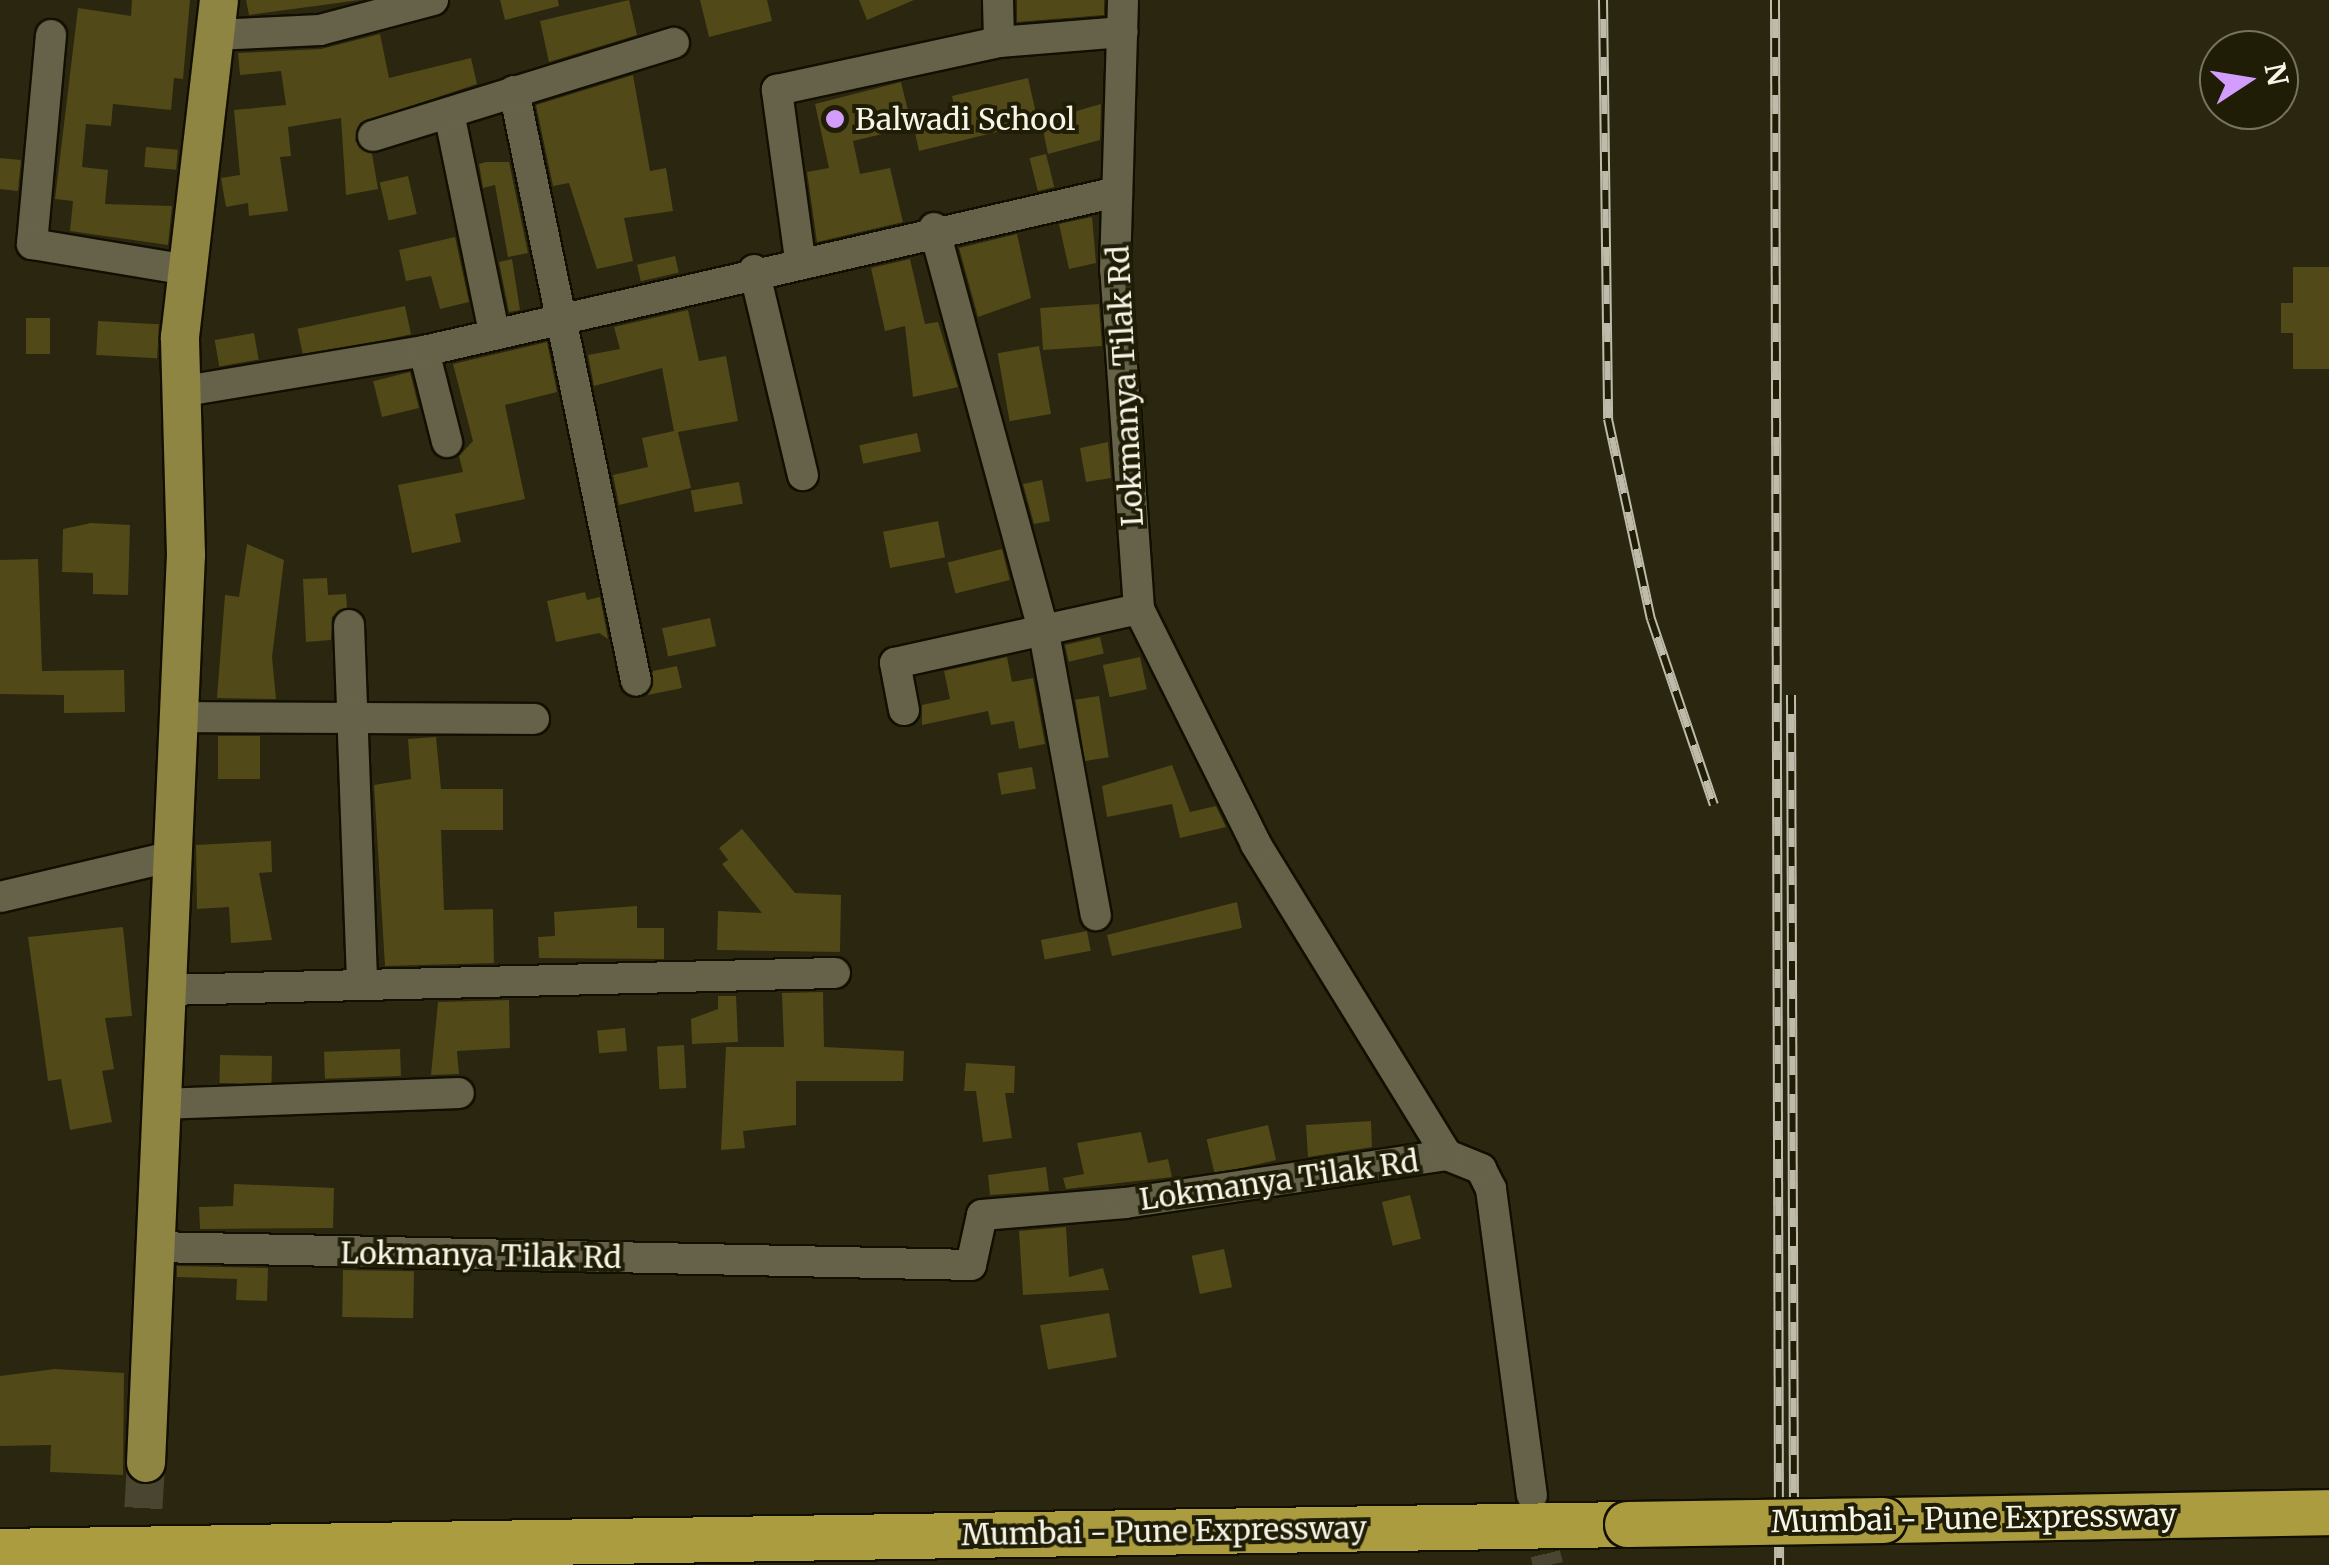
<!DOCTYPE html>
<html>
<head>
<meta charset="utf-8">
<style>
	body { margin:0 }
	#map { position:relative; width:2329px; height:1565px; overflow:hidden; background:#2a2610; font-family:Merriweather,serif }
	div>[style] { position:absolute }
	.building>* { inset:0; background:#514918; transform-origin:0 0 }
	.minor-tunnel>* { height:30px; margin-top:-15px; transform-origin:0; background:repeating-linear-gradient(90deg,#494530 0 30px,transparent 0 45px) }
	.major-tunnel>* { height:38px; margin-top:-19px; transform-origin:0; background:repeating-linear-gradient(90deg,#494530 0 38px,transparent 0 57px) }
	.roads { filter:drop-shadow(2px 0 #120f00) drop-shadow(-2px 0 #120f00) drop-shadow(0 2px #120f00) drop-shadow(0 -2px #120f00) }
	.minor>* { height:30px; margin:-15px; padding:0 15px; transform-origin:15px; border-radius:15px; background:#66624a }
	.major>* { height:38px; margin:-19px; padding:0 19px; transform-origin:19px; border-radius:19px; background:#8f8543 }
	.highway>* { height:45px; margin:-22.5px; padding:0 22.5px; transform-origin:22.5px; border-radius:22.5px; background:#ab9d3f }
	.rail>* { height:10px; margin-top:-5px; transform-origin:0; background:repeating-linear-gradient(90deg,#201d06 0 19px,#bebbab 0 38px); box-sizing:border-box; border-block:2px solid #bebbab }
	.bridges { filter:drop-shadow(2px 0 #120f00) drop-shadow(-2px 0 #120f00) drop-shadow(0 2px #120f00) drop-shadow(0 -2px #120f00) }
	.highway-bridge>* { height:45px; margin:-22.5px; padding:0 22.5px; transform-origin:22.5px; border-radius:22.5px; background:#ab9d3f }
	.dots>* { width:28px; height:28px; translate:-50% -50%; box-sizing:border-box; border:5px solid #201d06; border-radius:50% }
	span { translate:-50% -50%; white-space:nowrap; text-align:center; line-height:1.15; -webkit-text-stroke:8px #201d06; paint-order:stroke }
	.poi-label { font-size:30px; color:#f7f5e7 }
	.left { translate:0 -50%; text-align:left }
	.street-label { font-size:30px; color:#f7f5e7 }
	.north { position:absolute; left:2199px; top:30px; width:100px; height:100px; box-sizing:border-box; background:#201d06; border:2px solid #767360; border-radius:50%; rotate:78deg; font-size:28px; font-weight:700; line-height:40px; text-align:center; color:#f7f5e7 }
	.north::after { content:''; display:block; margin:auto; width:35px; height:45px; background:#d29dfd; clip-path:polygon(50% 0,100% 100%,50% 72%,0 100%) }
</style>
</head>
<body>
<div id="map">
	<div class="building">
		<div style="clip-path:polygon(132px 0,190px 0,183px 79px,174px 78px,171px 110px,113px 104px,111px 126px,86px 124px,82px 167px,108px 170px,105px 204px,172px 206px,168px 245px,70px 231px,73px 201px,55px 199px,78px 8px,131px 16px)"></div>
		<div style="clip-path:polygon(246px 0,360px 0,249px 15px)"></div>
		<div style="clip-path:polygon(500px 0,558px 0,559px 6px,505px 20px)"></div>
		<div style="clip-path:polygon(629px 0,637px 35px,549px 62px,540px 21px)"></div>
		<div style="clip-path:polygon(700px 0,767px 0,772px 21px,709px 37px)"></div>
		<div style="clip-path:polygon(859px 0,914px 0,867px 20px)"></div>
		<div style="clip-path:polygon(1017px 0,1104px 0,1104px 15px,1017px 22px)"></div>
		<div style="clip-path:polygon(380px 34px,389px 78px,471px 58px,477px 84px,360px 123px,355px 141px,372px 154px,378px 189px,346px 195px,341px 118px,288px 127px,291px 156px,280px 157px,288px 211px,249px 216px,248px 203px,226px 207px,221px 178px,240px 175px,234px 110px,286px 105px,281px 71px,240px 75px,238px 53px,321px 49px)"></div>
		<div style="clip-path:polygon(633px 75px,650px 171px,666px 168px,673px 211px,624px 218px,633px 261px,597px 269px,569px 183px,553px 186px,536px 105px)"></div>
		<div style="clip-path:polygon(1028px 78px,1038px 122px,919px 151px,912px 119px,955px 110px,952px 96px)"></div>
		<div style="clip-path:polygon(901px 82px,912px 127px,853px 141px,860px 174px,890px 168px,903px 222px,817px 242px,807px 172px,829px 168px,815px 104px)"></div>
		<div style="clip-path:polygon(1101px 104px,1100px 140px,1048px 154px,1041px 121px)"></div>
		<div style="left:146px;top:147px;width:32px;height:20px;rotate:5deg"></div>
		<div style="left:1046px;top:154px;width:34px;height:17px;rotate:76deg"></div>
		<div style="clip-path:polygon(0 158px,21px 160px,18px 191px,0 189px)"></div>
		<div style="clip-path:polygon(486px 162px,509px 162px,528px 253px,508px 257px,495px 185px,483px 188px,479px 164px)"></div>
		<div style="left:408px;top:176px;width:39px;height:29px;rotate:77deg"></div>
		<div style="clip-path:polygon(1092px 217px,1096px 263px,1069px 269px,1059px 224px)"></div>
		<div style="clip-path:polygon(1017px 234px,1031px 298px,978px 317px,959px 248px)"></div>
		<div style="clip-path:polygon(455px 237px,469px 302px,440px 309px,431px 276px,406px 281px,399px 250px)"></div>
		<div style="left:675px;top:256px;width:17px;height:39px;rotate:77deg"></div>
		<div style="clip-path:polygon(512px 259px,520px 310px,509px 312px,499px 262px)"></div>
		<div style="clip-path:polygon(910px 259px,925px 324px,938px 322px,958px 387px,913px 397px,905px 326px,885px 331px,871px 268px)"></div>
		<div style="clip-path:polygon(2293px 267px,2329px 267px,2329px 369px,2293px 369px,2293px 333px,2281px 333px,2281px 303px,2293px 303px)"></div>
		<div style="left:1099px;top:304px;width:42px;height:59px;rotate:86deg"></div>
		<div style="left:405px;top:306px;width:29px;height:110px;rotate:78deg"></div>
		<div style="clip-path:polygon(688px 310px,699px 361px,726px 356px,738px 421px,678px 432px,691px 488px,619px 505px,613px 475px,648px 467px,642px 438px,674px 431px,662px 368px,594px 386px,588px 355px,620px 349px,614px 327px)"></div>
		<div style="left:26px;top:318px;width:24px;height:36px"></div>
		<div style="left:98px;top:321px;width:61px;height:34px;rotate:3deg"></div>
		<div style="left:254px;top:333px;width:27px;height:40px;rotate:80deg"></div>
		<div style="clip-path:polygon(547px 342px,557px 392px,505px 405px,525px 499px,455px 514px,461px 542px,412px 553px,398px 485px,463px 472px,459px 456px,473px 441px,453px 364px)"></div>
		<div style="left:1039px;top:346px;width:69px;height:42px;rotate:80deg"></div>
		<div style="left:410px;top:372px;width:37px;height:38px;rotate:76deg"></div>
		<div style="left:917px;top:433px;width:19px;height:59px;rotate:78deg"></div>
		<div style="clip-path:polygon(1108px 442px,1111px 478px,1086px 482px,1080px 448px)"></div>
		<div style="clip-path:polygon(1042px 480px,1050px 521px,1034px 524px,1023px 484px)"></div>
		<div style="left:739px;top:482px;width:22px;height:49px;rotate:80deg"></div>
		<div style="left:938px;top:521px;width:37px;height:56px;rotate:79deg"></div>
		<div style="clip-path:polygon(91px 523px,130px 525px,128px 595px,93px 594px,93px 573px,62px 572px,63px 529px)"></div>
		<div style="clip-path:polygon(247px 544px,284px 560px,272px 657px,276px 699px,217px 698px,225px 595px,239px 597px)"></div>
		<div style="left:1002px;top:549px;width:32px;height:56px;rotate:76deg"></div>
		<div style="clip-path:polygon(38px 559px,42px 671px,124px 670px,125px 712px,64px 713px,64px 695px,0 694px,0 560px)"></div>
		<div style="clip-path:polygon(327px 578px,328px 595px,346px 594px,347px 607px,332px 617px,331px 640px,306px 642px,303px 579px)"></div>
		<div style="clip-path:polygon(585px 592px,587px 600px,600px 597px,608px 639px,599px 633px,556px 642px,547px 601px)"></div>
		<div style="left:710px;top:618px;width:29px;height:49px;rotate:78deg"></div>
		<div style="left:1100px;top:637px;width:17px;height:36px;rotate:77deg"></div>
		<div style="clip-path:polygon(1007px 657px,1012px 682px,1033px 678px,1045px 744px,1019px 749px,1014px 721px,991px 725px,988px 711px,922px 725px,922px 705px,950px 699px,944px 671px)"></div>
		<div style="left:1140px;top:657px;width:33px;height:38px;rotate:78deg"></div>
		<div style="clip-path:polygon(677px 666px,682px 688px,648px 695px,653px 671px)"></div>
		<div style="left:1099px;top:696px;width:62px;height:24px;rotate:81deg"></div>
		<div style="left:218px;top:736px;width:42px;height:43px"></div>
		<div style="clip-path:polygon(436px 737px,441px 789px,503px 789px,503px 830px,441px 830px,444px 910px,493px 909px,494px 963px,385px 966px,374px 785px,411px 779px,408px 739px)"></div>
		<div style="clip-path:polygon(1172px 765px,1190px 812px,1216px 806px,1226px 827px,1180px 838px,1172px 804px,1107px 817px,1102px 786px)"></div>
		<div style="left:1032px;top:767px;width:22px;height:35px;rotate:80deg"></div>
		<div style="clip-path:polygon(742px 829px,795px 893px,841px 895px,840px 952px,717px 950px,718px 911px,762px 913px,722px 864px,728px 860px,719px 848px)"></div>
		<div style="clip-path:polygon(271px 841px,272px 872px,259px 873px,272px 940px,231px 943px,229px 907px,197px 909px,196px 845px)"></div>
		<div style="clip-path:polygon(1237px 902px,1242px 928px,1112px 956px,1107px 935px)"></div>
		<div style="clip-path:polygon(637px 906px,637px 928px,664px 928px,664px 959px,539px 958px,538px 937px,555px 936px,554px 912px)"></div>
		<div style="clip-path:polygon(123px 927px,132px 1016px,105px 1018px,114px 1069px,102px 1071px,112px 1122px,70px 1130px,61px 1079px,48px 1081px,28px 937px)"></div>
		<div style="left:1087px;top:931px;width:20px;height:47px;rotate:79deg"></div>
		<div style="clip-path:polygon(823px 992px,824px 1047px,904px 1051px,903px 1081px,796px 1081px,796px 1125px,743px 1131px,745px 1148px,721px 1150px,726px 1047px,784px 1047px,782px 993px)"></div>
		<div style="clip-path:polygon(718px 996px,736px 996px,738px 1042px,692px 1044px,691px 1019px,718px 1009px)"></div>
		<div style="clip-path:polygon(509px 1000px,510px 1048px,457px 1051px,459px 1074px,431px 1075px,438px 1002px)"></div>
		<div style="left:625px;top:1028px;width:23px;height:28px;rotate:85deg"></div>
		<div style="left:684px;top:1045px;width:43px;height:27px;rotate:87deg"></div>
		<div style="left:400px;top:1049px;width:27px;height:76px;rotate:88deg"></div>
		<div style="left:220px;top:1055px;width:52px;height:28px;rotate:1deg"></div>
		<div style="clip-path:polygon(966px 1063px,1015px 1066px,1014px 1093px,1005px 1093px,1012px 1138px,983px 1142px,976px 1091px,964px 1091px)"></div>
		<div style="clip-path:polygon(1371px 1121px,1372px 1147px,1308px 1157px,1306px 1125px)"></div>
		<div style="left:1268px;top:1125px;width:36px;height:63px;rotate:77deg"></div>
		<div style="clip-path:polygon(1141px 1132px,1148px 1163px,1168px 1159px,1172px 1177px,1066px 1189px,1063px 1178px,1084px 1174px,1077px 1143px)"></div>
		<div style="clip-path:polygon(1046px 1167px,1049px 1191px,990px 1195px,988px 1175px)"></div>
		<div style="clip-path:polygon(234px 1184px,334px 1188px,333px 1228px,200px 1229px,199px 1207px,233px 1206px)"></div>
		<div style="left:1410px;top:1195px;width:45px;height:29px;rotate:76deg"></div>
		<div style="clip-path:polygon(1066px 1227px,1069px 1277px,1103px 1268px,1109px 1290px,1023px 1295px,1019px 1231px)"></div>
		<div style="left:1224px;top:1249px;width:39px;height:33px;rotate:78deg"></div>
		<div style="clip-path:polygon(177px 1266px,268px 1268px,267px 1301px,236px 1300px,237px 1279px,177px 1277px)"></div>
		<div style="left:343px;top:1270px;width:71px;height:47px;rotate:1deg"></div>
		<div style="left:1109px;top:1313px;width:45px;height:70px;rotate:80deg"></div>
		<div style="clip-path:polygon(55px 1369px,124px 1373px,123px 1475px,50px 1472px,51px 1445px,0 1446px,0 1376px)"></div>
	</div>
	<div class="minor-tunnel">
		<div style="left:1535px;top:1510px;width:57px;rotate:76.7deg"></div>
	</div>
	<div class="major-tunnel">
		<div style="left:140px;top:1565px;width:102px;rotate:-86.6deg"></div>
	</div>
	<div class="roads">
		<div class="minor">
			<div style="left:998px;top:0;width:42px;rotate:88.6deg"></div>
			<div style="left:51px;top:35px;width:210px;rotate:95.2deg"></div>
			<div style="left:32px;top:244px;width:158px;rotate:9.5deg"></div>
			<div style="left:215px;top:35px;width:105px;rotate:-2.7deg"></div>
			<div style="left:320px;top:30px;width:117px;rotate:-14.9deg"></div>
			<div style="left:514px;top:91px;width:602px;rotate:78.32deg"></div>
			<div style="left:449px;top:113px;width:225px;rotate:78.4deg"></div>
			<div style="left:373px;top:136px;width:315px;rotate:-17.2deg"></div>
			<div style="left:934px;top:228px;width:420px;rotate:74.8deg"></div>
			<div style="left:1044px;top:633px;width:287px;rotate:79.6deg"></div>
			<div style="left:800px;top:259px;width:171px;rotate:-97.8deg"></div>
			<div style="left:777px;top:90px;width:227px;rotate:-12.2deg"></div>
			<div style="left:999px;top:42px;width:124px;rotate:-4.6deg"></div>
			<div style="left:754px;top:270px;width:211px;rotate:76.6deg"></div>
			<div style="left:424px;top:351px;width:94px;rotate:75.8deg"></div>
			<div style="left:185px;top:391px;width:242px;rotate:-9.5deg"></div>
			<div style="left:424px;top:351px;width:711px;rotate:-12.92deg"></div>
			<div style="left:349px;top:625px;width:360px;rotate:87.9deg"></div>
			<div style="left:904px;top:710px;width:48px;rotate:-100.8deg"></div>
			<div style="left:895px;top:663px;width:250px;rotate:-12.5deg"></div>
			<div style="left:179px;top:717px;width:355px;rotate:0.3deg"></div>
			<div style="left:0;top:897px;width:178px;rotate:-13.3deg"></div>
			<div style="left:167px;top:990px;width:668px;rotate:-1.46deg"></div>
			<div style="left:162px;top:1104px;width:297px;rotate:-2.1deg"></div>
			<div style="left:1447px;top:1155px;width:37px;rotate:22deg"></div>
			<div style="left:1481px;top:1169px;width:22px;rotate:63deg"></div>
			<div style="left:1491px;top:1189px;width:309px;rotate:82.4deg"></div>
			<div style="left:155px;top:1247px;width:816px;rotate:1.26deg"></div>
			<div style="left:971px;top:1265px;width:51px;rotate:-77.6deg"></div>
			<div style="left:982px;top:1215px;width:144px;rotate:-4.8deg"></div>
			<div style="left:1125px;top:1203px;width:326px;rotate:-8.5deg"></div>
			<div style="left:1447px;top:1155px;width:365px;rotate:-121.6deg"></div>
			<div style="left:1256px;top:844px;width:263px;rotate:-116.5deg"></div>
			<div style="left:1139px;top:609px;width:340px;rotate:-94deg"></div>
			<div style="left:1115px;top:270px;width:270px;rotate:-88.3deg"></div>
		</div>
		<div class="major">
			<div style="left:146px;top:1463px;width:909px;rotate:-87.48deg"></div>
			<div style="left:186px;top:555px;width:218px;rotate:-91.6deg"></div>
			<div style="left:180px;top:337px;width:339px;rotate:-83.4deg"></div>
		</div>
		<div class="highway">
			<div style="left:1883px;top:1520px;width:446px;rotate:-1deg"></div>
			<div style="left:0;top:1551px;width:1627px;rotate:-0.95deg"></div>
		</div>
	</div>
	<div class="rail">
		<div style="left:1603px;top:0;width:419px;rotate:89.3deg"></div>
		<div style="left:1608px;top:419px;width:205px;rotate:77.9deg"></div>
		<div style="left:1651px;top:619px;width:196px;rotate:71.3deg"></div>
		<div style="left:1775px;top:0;width:1565px;rotate:89.85deg"></div>
		<div style="left:1791px;top:695px;width:810px;rotate:89.79deg"></div>
	</div>
	<div class="bridges">
		<div class="highway-bridge">
			<div style="left:1627px;top:1524px;width:256px;rotate:-0.9deg"></div>
		</div>
	</div>
	<div class="dots">
		<div style="left:835px;top:119px;background:#d29dfd"></div>
	</div>
	<div class="poi-label">
		<span class="left" style="left:855px;top:119px">Balwadi School</span>
	</div>
	<div class="street-label">
		<span style="left:1125px;top:386px;rotate:-93deg">Lokmanya Tilak Rd</span>
		<span style="left:1279px;top:1180px;rotate:-8deg">Lokmanya Tilak Rd</span>
		<span style="left:481px;top:1255px;rotate:1deg">Lokmanya Tilak Rd</span>
		<span style="left:1974px;top:1518px;rotate:-1deg">Mumbai - Pune Expressway</span>
		<span style="left:1164px;top:1531px;rotate:-1deg">Mumbai - Pune Expressway</span>
	</div>
	<div class="north">N</div>
</div>
</body>
</html>
